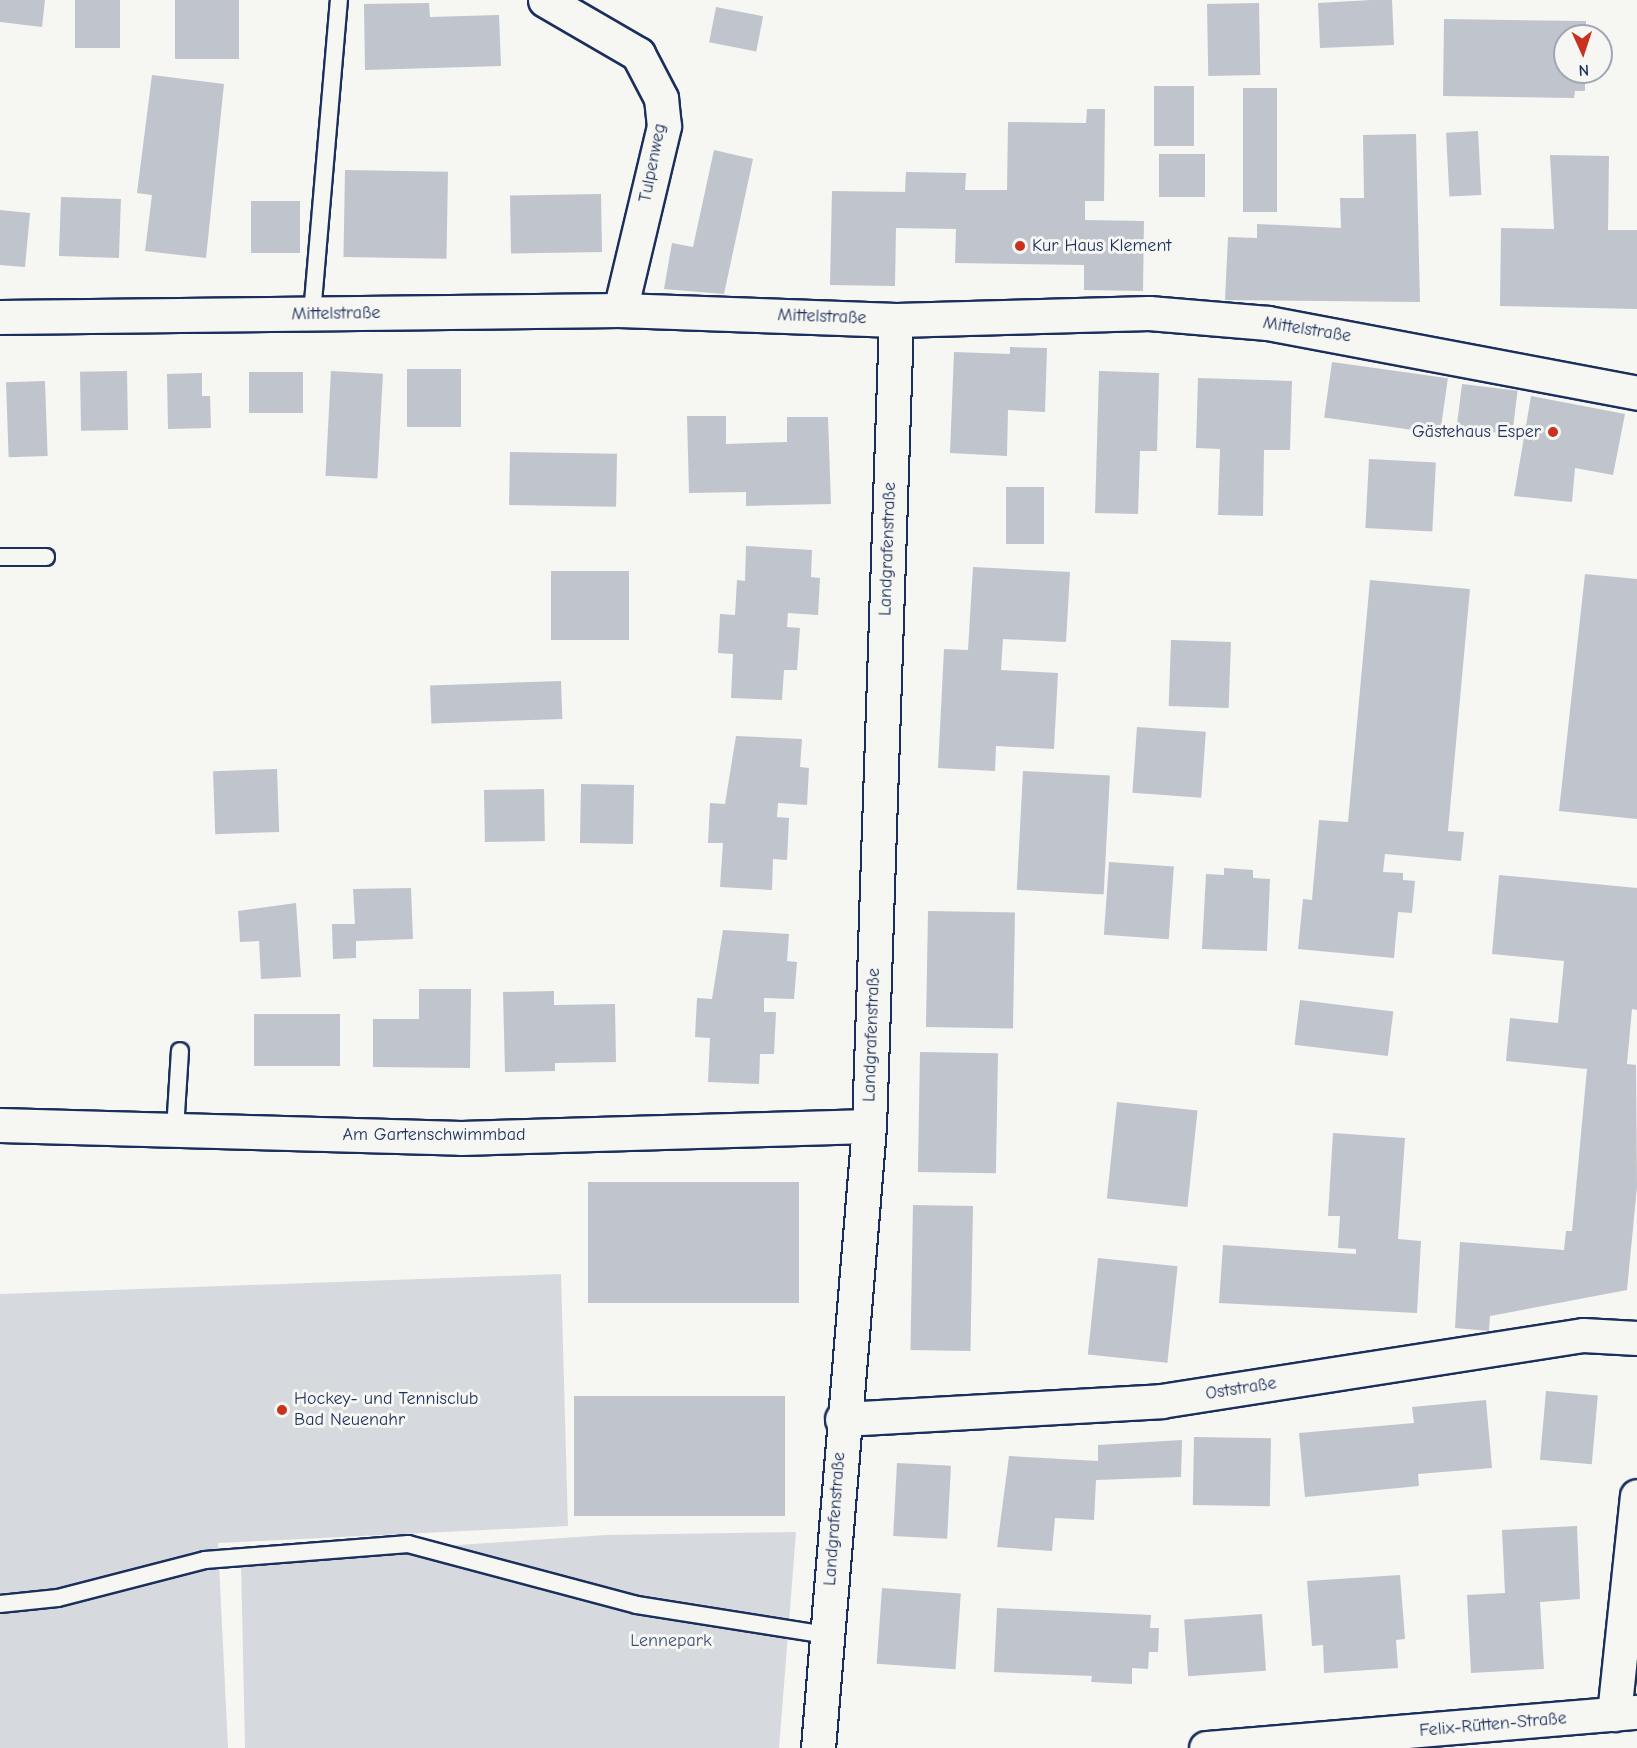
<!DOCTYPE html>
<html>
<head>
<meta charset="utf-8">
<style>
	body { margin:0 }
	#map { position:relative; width:1637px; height:1748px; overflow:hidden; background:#f6f6f2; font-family:"Comic Neue",sans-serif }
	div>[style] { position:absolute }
	.green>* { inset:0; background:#d6d9dd }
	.building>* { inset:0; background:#c0c4cd; transform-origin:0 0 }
	.roads { filter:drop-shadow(2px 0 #1b2f5e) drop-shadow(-2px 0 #1b2f5e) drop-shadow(0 2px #1b2f5e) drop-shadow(0 -2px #1b2f5e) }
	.lane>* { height:16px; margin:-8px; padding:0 8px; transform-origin:8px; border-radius:8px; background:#f6f6f2 }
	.street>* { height:33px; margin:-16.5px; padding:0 16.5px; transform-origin:16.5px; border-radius:16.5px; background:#f6f6f2 }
	.secondary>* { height:33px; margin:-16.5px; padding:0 16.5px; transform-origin:16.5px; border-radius:16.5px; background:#f6f6f2 }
	.dots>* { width:16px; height:16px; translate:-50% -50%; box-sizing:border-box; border:3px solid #f6f6f2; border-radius:50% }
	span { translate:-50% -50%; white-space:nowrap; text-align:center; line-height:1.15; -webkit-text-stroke:6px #f6f6f2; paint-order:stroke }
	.street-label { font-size:18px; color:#1b2f5e }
	.poi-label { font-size:18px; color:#1b2f5e }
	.left { translate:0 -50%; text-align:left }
	.right { translate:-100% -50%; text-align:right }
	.park-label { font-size:18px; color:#405177 }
	.north { position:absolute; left:1553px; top:24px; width:60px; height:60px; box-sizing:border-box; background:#f6f6f2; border:2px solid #9ea6b7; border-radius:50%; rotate:177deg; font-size:16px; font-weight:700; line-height:24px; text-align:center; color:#1b2f5e }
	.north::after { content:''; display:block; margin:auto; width:21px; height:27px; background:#c8321e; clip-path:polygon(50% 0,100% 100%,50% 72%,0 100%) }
</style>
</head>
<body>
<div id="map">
	<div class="green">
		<div style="clip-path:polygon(561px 1274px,568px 1526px,218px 1543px,228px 1748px,0 1748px,0 1294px)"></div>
		<div style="clip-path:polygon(796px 1532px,779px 1748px,245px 1748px,241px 1560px,606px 1535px)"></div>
	</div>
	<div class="building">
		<div style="clip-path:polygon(0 0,45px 0,42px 27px,0 22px)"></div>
		<div style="left:75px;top:0;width:45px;height:48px"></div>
		<div style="left:175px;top:0;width:64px;height:59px"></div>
		<div style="clip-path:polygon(1371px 0,1392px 0,1394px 45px,1320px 48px,1318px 3px)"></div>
		<div style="clip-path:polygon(429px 3px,430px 17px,499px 15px,501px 66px,365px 70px,364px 4px)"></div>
		<div style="left:1259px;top:3px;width:72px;height:52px;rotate:89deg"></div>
		<div style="left:716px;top:7px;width:48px;height:36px;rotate:11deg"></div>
		<div style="clip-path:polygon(1444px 19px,1586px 21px,1586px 36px,1565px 36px,1565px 72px,1585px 72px,1585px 91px,1575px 91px,1574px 98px,1443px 96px)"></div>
		<div style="clip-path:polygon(152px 75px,224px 84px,206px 258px,145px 251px,152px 195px,137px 193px)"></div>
		<div style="left:1154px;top:86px;width:40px;height:60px"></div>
		<div style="left:1243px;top:88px;width:34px;height:124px"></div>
		<div style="clip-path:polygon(1087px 109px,1105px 109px,1104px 201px,1085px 201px,1085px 220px,1144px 221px,1143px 291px,1084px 290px,1084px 265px,955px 263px,956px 229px,896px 228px,895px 286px,830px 285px,832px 191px,905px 192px,906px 172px,966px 173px,965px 190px,1007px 190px,1008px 122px,1086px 123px)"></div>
		<div style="left:1478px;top:131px;width:64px;height:32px;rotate:87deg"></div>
		<div style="clip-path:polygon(1416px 134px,1420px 302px,1225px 300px,1228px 237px,1257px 238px,1257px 224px,1341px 228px,1340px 198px,1364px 198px,1363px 135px)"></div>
		<div style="clip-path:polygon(714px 150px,753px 159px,724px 294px,664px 289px,672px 243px,693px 247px)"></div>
		<div style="left:1159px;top:154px;width:46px;height:43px"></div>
		<div style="clip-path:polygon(1550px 155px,1609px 156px,1608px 230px,1637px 230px,1637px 309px,1500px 306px,1501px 228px,1554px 229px)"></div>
		<div style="left:345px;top:170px;width:103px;height:87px;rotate:1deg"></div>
		<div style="left:601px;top:194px;width:58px;height:91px;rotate:89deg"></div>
		<div style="left:61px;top:197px;width:60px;height:59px;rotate:2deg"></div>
		<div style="left:251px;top:201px;width:49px;height:52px"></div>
		<div style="clip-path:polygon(0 210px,30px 213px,25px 267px,0 265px)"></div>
		<div style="clip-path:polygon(1010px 347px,1047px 348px,1045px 412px,1008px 410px,1007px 456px,950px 453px,954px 352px,1010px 354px)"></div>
		<div style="left:1332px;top:362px;width:117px;height:56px;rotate:8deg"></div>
		<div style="left:407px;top:369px;width:54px;height:58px"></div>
		<div style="left:127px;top:371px;width:59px;height:47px;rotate:89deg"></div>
		<div style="left:331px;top:371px;width:52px;height:105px;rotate:3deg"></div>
		<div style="clip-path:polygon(1099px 371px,1159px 373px,1157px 451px,1140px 451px,1138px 514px,1095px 513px)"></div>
		<div style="left:249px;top:372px;width:54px;height:41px"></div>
		<div style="clip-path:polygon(202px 373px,202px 396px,210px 396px,211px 428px,168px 429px,167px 374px)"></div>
		<div style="clip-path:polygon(1198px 378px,1292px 381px,1290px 450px,1264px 450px,1263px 516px,1218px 515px,1220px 449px,1196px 448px)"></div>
		<div style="left:45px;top:381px;width:75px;height:39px;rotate:88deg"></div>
		<div style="left:1462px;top:384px;width:56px;height:44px;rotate:7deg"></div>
		<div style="clip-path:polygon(1531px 396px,1625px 414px,1613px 475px,1575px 468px,1572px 502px,1514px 496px)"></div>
		<div style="clip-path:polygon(687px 416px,726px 416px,726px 444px,787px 442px,787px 417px,828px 417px,831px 504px,746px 506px,746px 492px,689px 493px)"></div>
		<div style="left:510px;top:452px;width:107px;height:53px;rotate:1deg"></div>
		<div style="left:1369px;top:459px;width:67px;height:69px;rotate:3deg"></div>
		<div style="left:1006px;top:487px;width:38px;height:57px"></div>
		<div style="clip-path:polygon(746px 546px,812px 550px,811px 577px,820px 578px,818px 615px,788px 613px,787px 627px,800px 628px,797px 670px,784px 670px,782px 700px,731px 698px,733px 654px,718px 653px,720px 614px,735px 615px,737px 580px,745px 581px)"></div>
		<div style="clip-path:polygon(973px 567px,1070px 572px,1066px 642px,1003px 639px,1001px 670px,1058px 673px,1054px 749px,996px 746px,995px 771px,938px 768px,944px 649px,968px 650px)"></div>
		<div style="left:551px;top:571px;width:78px;height:69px"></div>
		<div style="clip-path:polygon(1585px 574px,1637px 579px,1637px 819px,1559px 811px)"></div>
		<div style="clip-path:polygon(1370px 580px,1470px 589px,1448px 831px,1464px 832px,1461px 861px,1385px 854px,1383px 872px,1403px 873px,1403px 880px,1415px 881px,1412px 913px,1398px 912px,1394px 958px,1298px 949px,1303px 899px,1312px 900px,1319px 820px,1348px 822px)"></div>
		<div style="left:1171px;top:640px;width:60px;height:66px;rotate:2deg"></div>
		<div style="left:561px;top:681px;width:38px;height:131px;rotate:88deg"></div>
		<div style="left:1137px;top:727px;width:69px;height:66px;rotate:4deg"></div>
		<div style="clip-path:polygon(736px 736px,802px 739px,800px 767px,809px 768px,807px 805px,778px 803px,777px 817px,789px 818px,787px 860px,773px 859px,772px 890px,720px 887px,723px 843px,708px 843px,710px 803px,725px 804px)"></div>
		<div style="left:277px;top:769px;width:63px;height:64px;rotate:88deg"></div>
		<div style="left:1023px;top:771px;width:87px;height:119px;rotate:3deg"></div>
		<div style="left:581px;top:784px;width:53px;height:59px;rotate:1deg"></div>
		<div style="left:544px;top:789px;width:52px;height:60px;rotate:89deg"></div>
		<div style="left:1109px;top:862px;width:65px;height:73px;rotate:4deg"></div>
		<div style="clip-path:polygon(1224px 868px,1253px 870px,1253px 878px,1270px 879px,1267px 951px,1202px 949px,1206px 874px,1224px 875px)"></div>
		<div style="clip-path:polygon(1499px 875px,1637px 888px,1637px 1010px,1632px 1009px,1627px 1064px,1636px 1065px,1637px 1187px,1627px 1290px,1490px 1316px,1489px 1331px,1455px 1328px,1460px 1242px,1564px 1250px,1566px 1231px,1572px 1231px,1587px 1069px,1506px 1061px,1510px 1018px,1558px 1023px,1564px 961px,1492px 954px)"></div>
		<div style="clip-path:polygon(411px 888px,413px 939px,356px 941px,356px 958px,333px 959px,332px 924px,355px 924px,353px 889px)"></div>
		<div style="clip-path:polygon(296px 903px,301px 977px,261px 979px,259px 941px,240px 942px,238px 911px)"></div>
		<div style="left:928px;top:911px;width:87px;height:116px;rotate:1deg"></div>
		<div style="clip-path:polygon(723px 930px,789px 934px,787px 961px,797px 962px,794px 999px,764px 998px,764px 1012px,776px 1012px,774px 1054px,760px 1054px,759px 1084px,708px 1082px,710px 1038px,695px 1037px,697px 998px,712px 999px)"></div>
		<div style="clip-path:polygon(419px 989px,471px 989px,470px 1068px,373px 1067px,373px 1019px,419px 1019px)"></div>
		<div style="clip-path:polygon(554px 991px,554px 1005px,615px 1004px,616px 1062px,555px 1063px,555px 1071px,505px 1072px,503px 992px)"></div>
		<div style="left:1300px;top:1000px;width:94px;height:45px;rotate:7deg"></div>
		<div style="left:254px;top:1014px;width:86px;height:52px"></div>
		<div style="left:920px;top:1052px;width:78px;height:120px;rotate:1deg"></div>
		<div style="left:1117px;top:1102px;width:81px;height:97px;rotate:6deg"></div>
		<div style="clip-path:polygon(1333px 1133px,1405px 1138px,1398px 1239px,1421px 1241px,1417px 1313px,1219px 1303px,1223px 1245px,1356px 1254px,1356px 1249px,1338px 1248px,1340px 1216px,1328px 1216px)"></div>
		<div style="left:799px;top:1182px;width:121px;height:211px;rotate:90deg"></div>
		<div style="left:913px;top:1205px;width:60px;height:145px;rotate:1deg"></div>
		<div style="left:1098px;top:1258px;width:80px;height:97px;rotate:6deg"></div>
		<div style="left:1546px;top:1391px;width:52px;height:69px;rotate:5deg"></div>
		<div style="left:785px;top:1396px;width:120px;height:211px;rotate:90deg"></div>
		<div style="clip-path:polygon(1486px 1400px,1492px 1468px,1418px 1474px,1419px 1486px,1305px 1497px,1299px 1433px,1414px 1423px,1412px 1407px)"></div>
		<div style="left:1194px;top:1437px;width:77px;height:68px;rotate:1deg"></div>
		<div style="clip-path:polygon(1182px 1440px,1181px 1477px,1096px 1480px,1094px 1520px,1055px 1518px,1052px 1551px,997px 1547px,1009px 1456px,1098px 1461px,1098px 1445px)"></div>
		<div style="left:897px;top:1463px;width:54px;height:73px;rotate:3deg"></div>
		<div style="clip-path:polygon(1577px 1526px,1580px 1599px,1540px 1602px,1544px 1669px,1471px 1673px,1467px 1595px,1505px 1593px,1502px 1530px)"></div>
		<div style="clip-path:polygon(1400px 1575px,1405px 1639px,1396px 1640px,1398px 1668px,1324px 1673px,1323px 1645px,1312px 1646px,1307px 1581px)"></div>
		<div style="left:882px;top:1588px;width:79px;height:76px;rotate:4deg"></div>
		<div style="clip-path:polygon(997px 1608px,1151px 1615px,1150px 1628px,1159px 1628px,1158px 1652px,1149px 1652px,1148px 1669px,1132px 1668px,1132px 1684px,1091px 1682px,1092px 1676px,994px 1672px)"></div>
		<div style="left:1262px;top:1614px;width:57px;height:78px;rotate:86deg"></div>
	</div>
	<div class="roads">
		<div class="lane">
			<div style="left:312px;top:314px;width:315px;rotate:-85.1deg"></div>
			<div style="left:0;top:557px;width:46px"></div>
			<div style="left:175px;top:1130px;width:79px;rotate:-86.4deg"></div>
			<div style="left:0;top:1604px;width:58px;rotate:-5.9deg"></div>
			<div style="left:58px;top:1598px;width:152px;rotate:-14.5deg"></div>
			<div style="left:205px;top:1560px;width:204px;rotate:-4.5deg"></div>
			<div style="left:408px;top:1544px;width:237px;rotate:14.9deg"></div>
			<div style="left:637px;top:1605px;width:191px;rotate:9deg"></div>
		</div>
		<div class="street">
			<div style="left:545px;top:0;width:108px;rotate:30.1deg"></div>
			<div style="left:638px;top:54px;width:50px;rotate:62.4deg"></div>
			<div style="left:661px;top:98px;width:28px;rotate:84deg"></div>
			<div style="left:664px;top:126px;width:189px;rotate:103.4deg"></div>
			<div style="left:0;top:317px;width:620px;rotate:-0.65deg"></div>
			<div style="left:620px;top:310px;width:276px;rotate:2.1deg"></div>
			<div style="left:0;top:1125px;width:461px;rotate:1.6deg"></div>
			<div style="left:461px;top:1138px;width:408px;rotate:-1.7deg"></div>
			<div style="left:842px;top:1419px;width:320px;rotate:-3.2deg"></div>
			<div style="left:1161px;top:1401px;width:427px;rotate:-8.9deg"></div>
			<div style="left:1583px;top:1335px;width:54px;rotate:3.2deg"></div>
			<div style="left:1614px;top:1714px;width:219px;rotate:-84deg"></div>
			<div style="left:1206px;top:1748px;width:433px;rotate:-4.8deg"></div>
		</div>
		<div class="secondary">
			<div style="left:818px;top:1748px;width:624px;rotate:-85.31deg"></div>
			<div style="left:869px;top:1126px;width:806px;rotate:-88.08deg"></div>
			<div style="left:896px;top:320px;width:253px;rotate:-1.6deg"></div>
			<div style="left:1149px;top:313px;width:119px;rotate:4.8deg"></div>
			<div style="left:1268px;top:323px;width:376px;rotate:10.7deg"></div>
		</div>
	</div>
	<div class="dots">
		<div style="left:1020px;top:246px;background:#c8321e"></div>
		<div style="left:1553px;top:432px;background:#c8321e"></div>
		<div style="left:282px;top:1410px;background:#c8321e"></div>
	</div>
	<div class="street-label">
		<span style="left:653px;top:163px;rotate:-79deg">Tulpenweg</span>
		<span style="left:336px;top:314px;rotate:-1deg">Mittelstraße</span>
		<span style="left:822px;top:317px;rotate:2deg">Mittelstraße</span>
		<span style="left:1307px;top:330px;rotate:9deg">Mittelstraße</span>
		<span style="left:888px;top:549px;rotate:-88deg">Landgrafenstraße</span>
		<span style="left:872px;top:1035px;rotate:-88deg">Landgrafenstraße</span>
		<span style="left:434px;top:1135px">Am Gartenschwimmbad</span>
		<span style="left:1241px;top:1389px;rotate:-9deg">Oststraße</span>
		<span style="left:835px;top:1519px;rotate:-86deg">Landgrafenstraße</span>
		<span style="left:1493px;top:1725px;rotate:-5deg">Felix-Rütten-Straße</span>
	</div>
	<div class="poi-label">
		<span class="left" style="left:1032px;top:246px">Kur Haus Klement</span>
		<span class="right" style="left:1541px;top:432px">Gästehaus Esper</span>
		<span class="left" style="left:294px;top:1410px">Hockey- und Tennisclub<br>Bad Neuenahr</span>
	</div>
	<div class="park-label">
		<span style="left:671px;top:1641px">Lennepark</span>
	</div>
	<div class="north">N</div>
</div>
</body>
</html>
